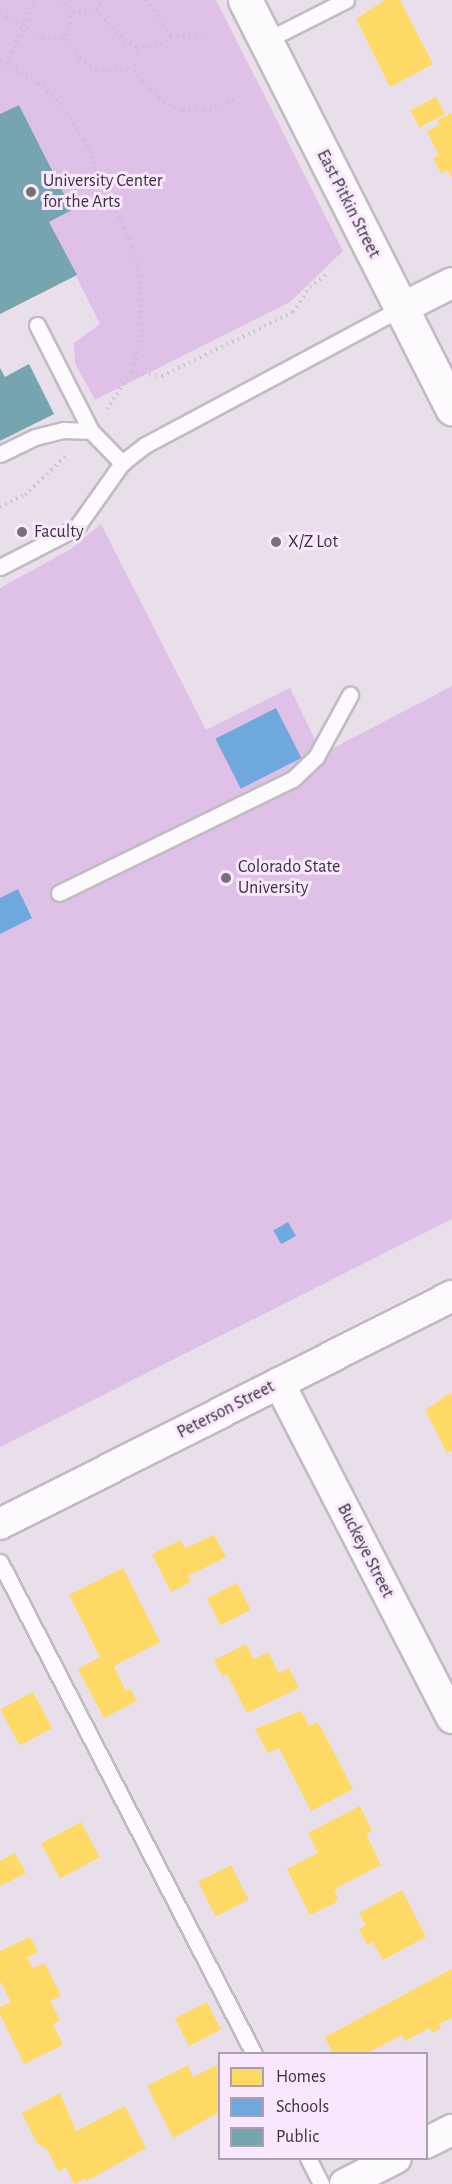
<!DOCTYPE html>
<html>
<head>
<meta charset="utf-8">
<style>
	body { margin:0 }
	#map { position:relative; width:452px; height:2184px; overflow:hidden; background:#e8dfeb; font-family:"Alegreya Sans",sans-serif }
	div>[style] { position:absolute }
	.green>* { inset:0; background:#dfc0e7 }
	.homes>* { inset:0; background:#ffd966; transform-origin:0 0 }
	.schools>* { inset:0; background:#6fa8dc; transform-origin:0 0 }
	.public>* { inset:0; background:#76a5af }
	.path>* { height:4px; margin-top:-2px; transform-origin:0; background:repeating-linear-gradient(90deg,#c7c3c8 0 1.5px,transparent 0 6px) }
	.roads { filter:drop-shadow(2px 0 #c2bbc4) drop-shadow(-2px 0 #c2bbc4) drop-shadow(0 2px #c2bbc4) drop-shadow(0 -2px #c2bbc4) }
	.lane>* { height:15px; margin:-7.5px; padding:0 7.5px; transform-origin:7.5px; border-radius:7.5px; background:#fcfafc }
	.street>* { height:30px; margin:-15px; padding:0 15px; transform-origin:15px; border-radius:15px; background:#fcfafc }
	.secondary>* { height:33px; margin:-16.5px; padding:0 16.5px; transform-origin:16.5px; border-radius:16.5px; background:#fcfafc }
	.dots>* { width:16px; height:16px; translate:-50% -50%; box-sizing:border-box; border:3px solid #f9e7fd; border-radius:50% }
	span { translate:-50% -50%; white-space:nowrap; text-align:center; line-height:1.15; -webkit-text-stroke:6px #f9e7fd; paint-order:stroke }
	.poi-label { font-size:18px; color:#3a333c }
	.left { translate:0 -50%; text-align:left }
	.street-label { font-size:18px; color:#3a333c }
	.legend { position:absolute; left:218px; top:2052px; width:210px; height:108px; box-sizing:border-box; background:#f9e7fd; border:2px solid #ad9fb0; margin:0; padding:8px 10px; list-style:none; font-size:18px; color:#3a333c }
	.legend li { display:flex; align-items:center; gap:12px; height:30px }
	.legend b { width:30px; border:2px solid #ad9fb0 }
</style>
</head>
<body>
<div id="map">
	<div class="green">
		<div style="clip-path:polygon(0 0,216px 0,343px 251px,290px 302px,95px 400px,75px 363px,74px 343px,100px 324px,49px 222px,72px 210px,19px 105px,0 114px)"></div>
		<div style="clip-path:polygon(101px 524px,206px 730px,290px 688px,322px 754px,452px 686px,452px 1219px,0 1447px,0 588px,71px 549px)"></div>
	</div>
	<div class="homes">
		<div style="clip-path:polygon(385px 0,400px 0,433px 64px,390px 87px,356px 19px)"></div>
		<div style="left:436px;top:97px;width:19px;height:29px;rotate:62deg"></div>
		<div style="clip-path:polygon(452px 113px,452px 179px,448px 170px,441px 173px,433px 158px,439px 156px,427px 131px,439px 125px,437px 120px)"></div>
		<div style="clip-path:polygon(452px 1392px,452px 1451px,447px 1453px,425px 1410px)"></div>
		<div style="clip-path:polygon(214px 1535px,226px 1557px,188px 1576px,191px 1582px,171px 1592px,152px 1554px,181px 1540px,185px 1548px)"></div>
		<div style="clip-path:polygon(123px 1568px,160px 1642px,114px 1666px,126px 1691px,131px 1689px,137px 1701px,104px 1718px,78px 1669px,100px 1657px,69px 1595px)"></div>
		<div style="left:237px;top:1583px;width:30px;height:34px;rotate:63deg"></div>
		<div style="clip-path:polygon(246px 1644px,254px 1659px,268px 1652px,279px 1673px,289px 1668px,299px 1688px,247px 1713px,227px 1674px,222px 1676px,214px 1660px)"></div>
		<div style="left:33px;top:1692px;width:41px;height:37px;rotate:62deg"></div>
		<div style="clip-path:polygon(301px 1711px,309px 1726px,318px 1722px,353px 1789px,311px 1811px,279px 1748px,268px 1753px,255px 1729px)"></div>
		<div style="clip-path:polygon(360px 1806px,372px 1831px,366px 1834px,381px 1865px,338px 1887px,334px 1891px,338px 1898px,335px 1903px,310px 1915px,287px 1869px,318px 1853px,308px 1833px)"></div>
		<div style="left:81px;top:1822px;width:40px;height:45px;rotate:62deg"></div>
		<div style="clip-path:polygon(15px 1853px,26px 1873px,0 1886px,0 1861px)"></div>
		<div style="left:231px;top:1865px;width:39px;height:37px;rotate:63deg"></div>
		<div style="clip-path:polygon(402px 1890px,426px 1937px,383px 1960px,373px 1942px,367px 1945px,359px 1929px,366px 1926px,359px 1913px)"></div>
		<div style="clip-path:polygon(30px 1937px,38px 1952px,27px 1957px,33px 1968px,45px 1963px,61px 1996px,50px 2001px,60px 2020px,53px 2024px,63px 2045px,24px 2064px,0 2014px,0 2007px,11px 2002px,0 1981px,0 1951px)"></div>
		<div style="clip-path:polygon(452px 1969px,452px 2018px,439px 2024px,441px 2028px,432px 2033px,430px 2028px,405px 2041px,402px 2035px,365px 2054px,333px 2054px,325px 2037px)"></div>
		<div style="left:207px;top:2002px;width:31px;height:36px;rotate:63deg"></div>
		<div style="clip-path:polygon(219px 2064px,219px 2112px,173px 2138px,147px 2086px,188px 2065px,193px 2077px)"></div>
		<div style="clip-path:polygon(60px 2093px,76px 2131px,125px 2106px,146px 2148px,87px 2181px,86px 2178px,74px 2184px,66px 2167px,58px 2171px,47px 2149px,37px 2143px,22px 2113px)"></div>
	</div>
	<div class="schools">
		<div style="left:276px;top:708px;width:56px;height:68px;rotate:63deg"></div>
		<div style="clip-path:polygon(18px 889px,32px 918px,0 934px,0 898px)"></div>
		<div style="left:288px;top:1222px;width:16px;height:17px;rotate:60deg"></div>
	</div>
	<div class="public">
		<div style="clip-path:polygon(19px 105px,72px 210px,49px 222px,77px 275px,0 314px,0 114px)"></div>
		<div style="clip-path:polygon(29px 364px,54px 414px,0 441px,0 368px,5px 377px)"></div>
	</div>
	<div class="path">
		<div style="left:60px;top:0;width:17px;rotate:40deg"></div>
		<div style="left:73px;top:11px;width:12px;rotate:9deg"></div>
		<div style="left:85px;top:13px;width:11px;rotate:-15deg"></div>
		<div style="left:96px;top:10px;width:13px;rotate:-48deg"></div>
		<div style="left:146px;top:0;width:44px;rotate:55.2deg"></div>
		<div style="left:171px;top:36px;width:32px;rotate:-5deg"></div>
		<div style="left:96px;top:10px;width:42px;rotate:47.9deg"></div>
		<div style="left:124px;top:41px;width:14px;rotate:25deg"></div>
		<div style="left:137px;top:47px;width:23px;rotate:-7deg"></div>
		<div style="left:160px;top:44px;width:14px;rotate:-36deg"></div>
		<div style="left:73px;top:11px;width:28px;rotate:107deg"></div>
		<div style="left:65px;top:38px;width:25px;rotate:53deg"></div>
		<div style="left:80px;top:58px;width:21px;rotate:35deg"></div>
		<div style="left:97px;top:70px;width:37px;rotate:2deg"></div>
		<div style="left:0;top:14px;width:50px;rotate:30.2deg"></div>
		<div style="left:43px;top:39px;width:22px;rotate:-3deg"></div>
		<div style="left:137px;top:47px;width:24px;rotate:97deg"></div>
		<div style="left:134px;top:71px;width:43px;rotate:45.9deg"></div>
		<div style="left:164px;top:102px;width:21px;rotate:23deg"></div>
		<div style="left:183px;top:110px;width:21px;rotate:3deg"></div>
		<div style="left:204px;top:111px;width:35px;rotate:-20deg"></div>
		<div style="left:0;top:61px;width:44px;rotate:30.1deg"></div>
		<div style="left:38px;top:83px;width:30px;rotate:42deg"></div>
		<div style="left:60px;top:103px;width:44px;rotate:57deg"></div>
		<div style="left:84px;top:140px;width:116px;rotate:65.6deg"></div>
		<div style="left:132px;top:246px;width:42px;rotate:77.6deg"></div>
		<div style="left:141px;top:287px;width:48px;rotate:88.8deg"></div>
		<div style="left:142px;top:335px;width:40px;rotate:106deg"></div>
		<div style="left:131px;top:373px;width:43px;rotate:123.7deg"></div>
		<div style="left:7px;top:64px;width:70px;rotate:-66.4deg"></div>
		<div style="left:131px;top:373px;width:31px;rotate:6deg"></div>
		<div style="left:162px;top:376px;width:146px;rotate:-26deg"></div>
		<div style="left:293px;top:312px;width:30px;rotate:-56deg"></div>
		<div style="left:310px;top:287px;width:23px;rotate:-38deg"></div>
		<div style="left:0;top:507px;width:28px;rotate:-26deg"></div>
		<div style="left:25px;top:495px;width:58px;rotate:-43.6deg"></div>
	</div>
	<div class="roads">
		<div class="lane">
			<div style="left:265px;top:41px;width:91px;rotate:-26.8deg"></div>
			<div style="left:37px;top:325px;width:119px;rotate:63deg"></div>
			<div style="left:91px;top:431px;width:45px;rotate:45.9deg"></div>
			<div style="left:0;top:454px;width:39px;rotate:-26deg"></div>
			<div style="left:35px;top:437px;width:29px;rotate:-14deg"></div>
			<div style="left:63px;top:430px;width:28px;rotate:2deg"></div>
			<div style="left:0;top:567px;width:85px;rotate:-27.2deg"></div>
			<div style="left:76px;top:528px;width:80px;rotate:-54.7deg"></div>
			<div style="left:122px;top:463px;width:29px;rotate:-38deg"></div>
			<div style="left:145px;top:445px;width:291px;rotate:-28.1deg"></div>
			<div style="left:59px;top:893px;width:260px;rotate:-26deg"></div>
			<div style="left:293px;top:779px;width:32px;rotate:-44deg"></div>
			<div style="left:316px;top:757px;width:71px;rotate:-61.3deg"></div>
			<div style="left:0;top:1562px;width:554px;rotate:62.69deg"></div>
			<div style="left:308px;top:2158px;width:29px;rotate:63deg"></div>
		</div>
		<div class="street">
			<div style="left:402px;top:308px;width:56px;rotate:-26.6deg"></div>
			<div style="left:279px;top:1383px;width:377px;rotate:62.7deg"></div>
			<div style="left:0;top:1524px;width:506px;rotate:-26.77deg"></div>
			<div style="left:426px;top:2143px;width:29px;rotate:-27deg"></div>
			<div style="left:345px;top:2184px;width:57px;rotate:-27deg"></div>
		</div>
		<div class="secondary">
			<div style="left:245px;top:0;width:458px;rotate:63.1deg"></div>
		</div>
	</div>
	<div class="dots">
		<div style="left:31px;top:192px;background:#776f79"></div>
		<div style="left:22px;top:532px;background:#776f79"></div>
		<div style="left:276px;top:542px;background:#776f79"></div>
		<div style="left:226px;top:878px;background:#776f79"></div>
	</div>
	<div class="poi-label">
		<span class="left" style="left:43px;top:192px">University Center<br>for the Arts</span>
		<span class="left" style="left:34px;top:532px">Faculty</span>
		<span class="left" style="left:288px;top:542px">X/Z Lot</span>
		<span class="left" style="left:238px;top:878px">Colorado State<br>University</span>
	</div>
	<div class="street-label">
		<span style="left:348px;top:204px;rotate:63deg">East Pitkin Street</span>
		<span style="left:226px;top:1410px;rotate:-27deg">Peterson Street</span>
		<span style="left:365px;top:1551px;rotate:63deg">Buckeye Street</span>
	</div>
	<ul class="legend">
	<li><b style="height:16px;background:#ffd966"></b>Homes</li>
	<li><b style="height:16px;background:#6fa8dc"></b>Schools</li>
	<li><b style="height:16px;background:#76a5af"></b>Public</li>
	</ul>
</div>
</body>
</html>
